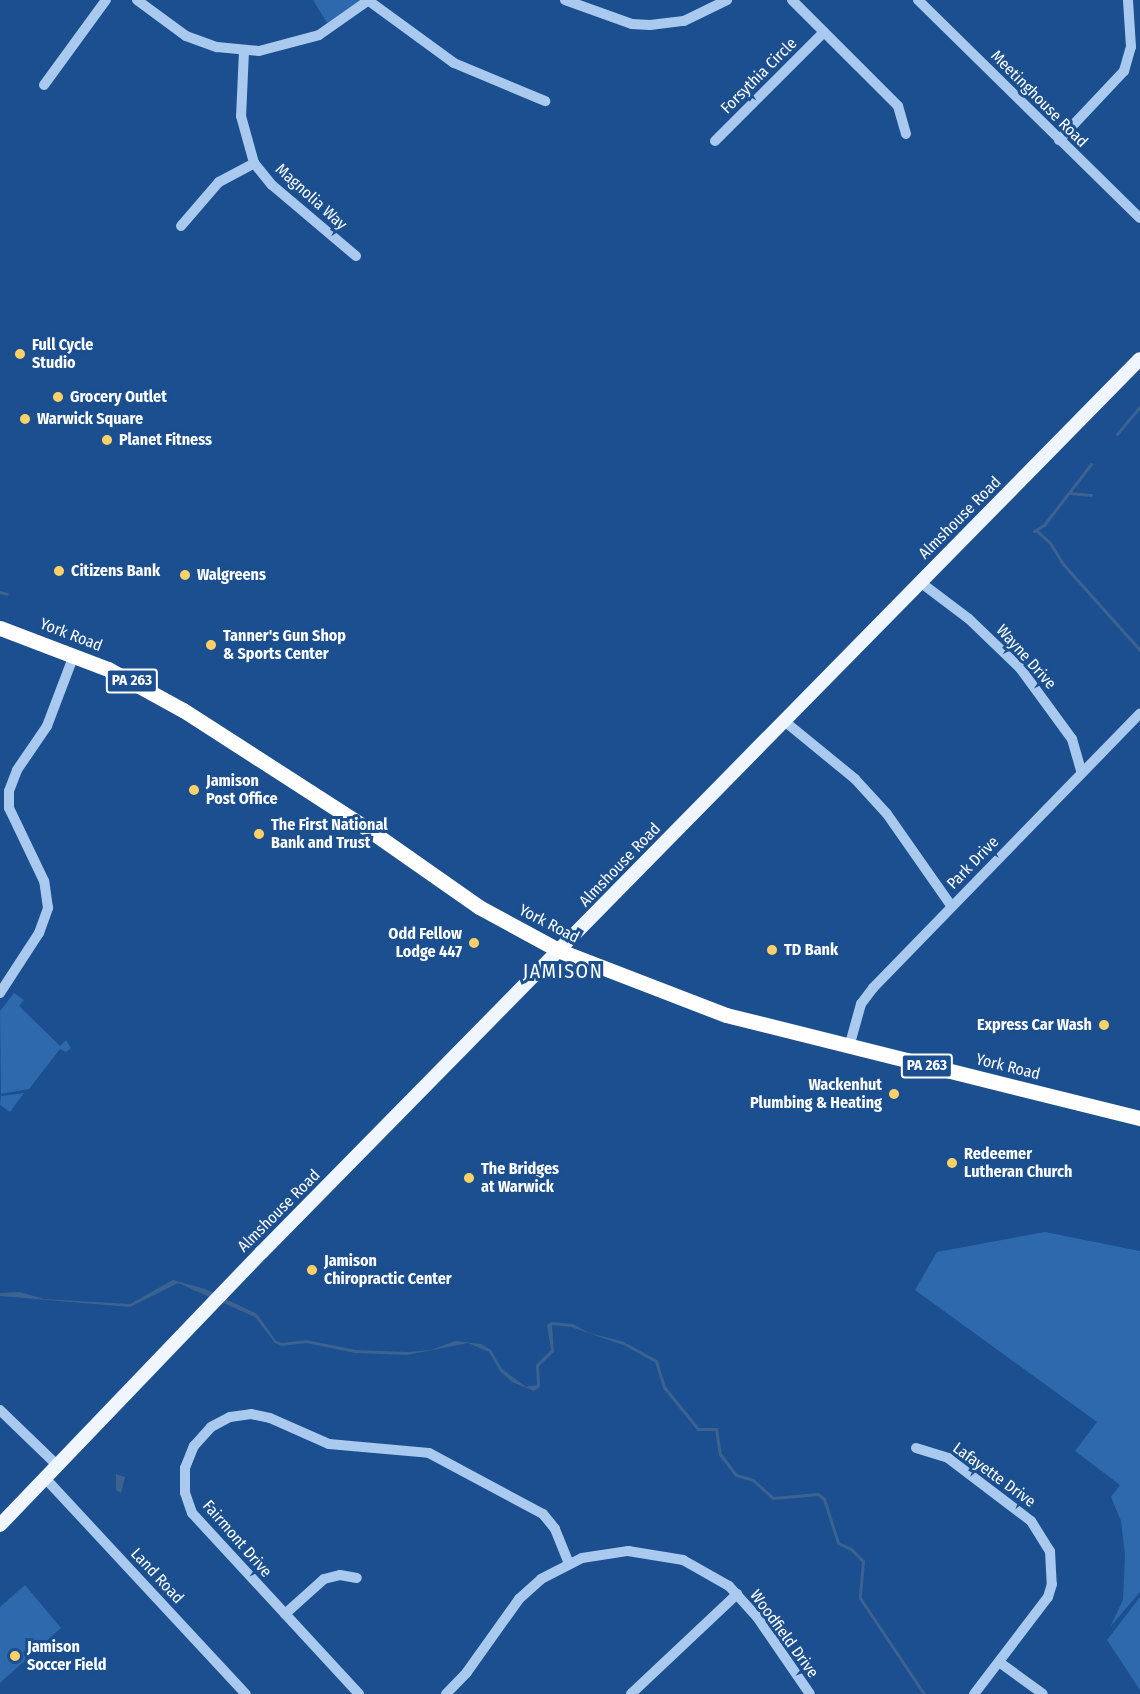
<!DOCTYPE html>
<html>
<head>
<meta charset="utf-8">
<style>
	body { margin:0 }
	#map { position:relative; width:1140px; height:1694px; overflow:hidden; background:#1b4f8f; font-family:"Fira Sans Condensed",sans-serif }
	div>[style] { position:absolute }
	.green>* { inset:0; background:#2e69ad }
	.water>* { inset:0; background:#3c6290 }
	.stream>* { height:3px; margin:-1.5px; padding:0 1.5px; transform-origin:1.5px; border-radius:1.5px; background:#3c6290 }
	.minor>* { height:10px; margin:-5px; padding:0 5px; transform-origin:5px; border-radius:5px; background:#a9c9ee }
	.major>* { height:14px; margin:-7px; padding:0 7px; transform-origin:7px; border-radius:7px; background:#f0f6ff }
	.highway>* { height:15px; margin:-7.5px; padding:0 7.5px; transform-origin:7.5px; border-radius:7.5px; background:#fff }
	.dots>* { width:16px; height:16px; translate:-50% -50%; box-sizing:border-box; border:3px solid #1b4f8f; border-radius:50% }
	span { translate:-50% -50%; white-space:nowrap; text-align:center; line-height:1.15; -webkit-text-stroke:6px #1b4f8f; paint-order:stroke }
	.shield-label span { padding:2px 4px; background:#1b4f8f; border:2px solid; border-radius:4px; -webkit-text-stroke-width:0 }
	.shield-label { font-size:15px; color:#fff; font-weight:700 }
	.street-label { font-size:16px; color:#fff }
	.poi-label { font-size:16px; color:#fff; font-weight:700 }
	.left { translate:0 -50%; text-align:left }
	.right { translate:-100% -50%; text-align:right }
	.quarter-label { font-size:20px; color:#fff; letter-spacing:1.5px }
</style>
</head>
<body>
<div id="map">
	<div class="green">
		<div style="clip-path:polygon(313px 0,362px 0,327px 23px)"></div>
		<div style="clip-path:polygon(14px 993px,24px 1000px,19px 1006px,60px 1046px,66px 1040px,71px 1048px,66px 1052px,60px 1049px,29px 1089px,1px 1094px,0 1011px)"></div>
		<div style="clip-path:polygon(24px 1093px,10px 1112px,0 1105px,1px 1096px)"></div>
		<div style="clip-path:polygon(1045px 1232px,1140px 1251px,1140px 1592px,1110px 1627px,1123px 1600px,1125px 1555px,1121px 1521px,1111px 1497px,1120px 1485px,1075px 1451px,1097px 1422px,915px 1290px,937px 1252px)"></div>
		<div style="clip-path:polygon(25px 1585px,61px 1628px,0 1683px,0 1607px)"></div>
		<div style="clip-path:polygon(1140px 1597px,1140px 1690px,1107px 1640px)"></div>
	</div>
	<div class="water">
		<div style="clip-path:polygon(173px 1280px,205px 1289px,257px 1314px,276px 1341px,282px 1343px,306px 1340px,356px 1350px,407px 1352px,431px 1350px,455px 1341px,481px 1344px,491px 1350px,502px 1369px,526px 1387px,537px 1385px,536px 1365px,551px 1350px,547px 1325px,551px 1322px,573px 1324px,589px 1333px,625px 1342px,629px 1347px,571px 1327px,552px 1325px,554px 1352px,539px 1366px,540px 1387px,534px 1391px,512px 1382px,500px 1371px,489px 1352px,468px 1343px,407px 1355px,355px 1353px,306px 1343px,282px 1346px,275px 1343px,255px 1317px,178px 1283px,130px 1307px,0 1296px,0 1293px,20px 1292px,44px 1299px,130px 1304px)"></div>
		<div style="clip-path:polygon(116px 1474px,125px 1477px,121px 1493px,116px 1490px)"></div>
	</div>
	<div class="stream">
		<div style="left:1117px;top:434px;width:35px;rotate:-50deg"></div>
		<div style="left:1069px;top:493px;width:22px;rotate:5deg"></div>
		<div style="left:1036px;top:530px;width:19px;rotate:43deg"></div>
		<div style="left:1050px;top:543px;width:25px;rotate:58deg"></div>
		<div style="left:1063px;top:564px;width:115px;rotate:48.2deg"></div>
		<div style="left:1034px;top:531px;width:12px;rotate:-31deg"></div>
		<div style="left:1044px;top:525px;width:77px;rotate:-52.4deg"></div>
		<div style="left:0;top:592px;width:7px;rotate:16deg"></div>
		<div style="left:627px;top:1345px;width:33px;rotate:29deg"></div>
		<div style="left:656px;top:1361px;width:27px;rotate:73deg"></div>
		<div style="left:664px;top:1387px;width:54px;rotate:51deg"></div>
		<div style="left:698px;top:1429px;width:18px"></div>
		<div style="left:716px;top:1429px;width:25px;rotate:81deg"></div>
		<div style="left:720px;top:1454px;width:26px;rotate:53deg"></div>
		<div style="left:736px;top:1475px;width:18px;rotate:16deg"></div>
		<div style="left:753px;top:1480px;width:27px;rotate:42deg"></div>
		<div style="left:773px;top:1498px;width:45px;rotate:-5.1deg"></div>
		<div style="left:818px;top:1494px;width:8px;rotate:40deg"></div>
		<div style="left:824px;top:1499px;width:46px;rotate:72.3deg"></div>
		<div style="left:838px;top:1543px;width:14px;rotate:25deg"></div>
		<div style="left:851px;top:1549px;width:17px;rotate:45deg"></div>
		<div style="left:863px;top:1561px;width:37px;rotate:95deg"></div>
		<div style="left:860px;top:1598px;width:115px;rotate:56.3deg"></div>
	</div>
	<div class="minor">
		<div style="left:137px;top:0;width:61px;rotate:36.3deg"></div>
		<div style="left:186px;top:36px;width:33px;rotate:20deg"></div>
		<div style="left:217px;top:47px;width:42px;rotate:5.4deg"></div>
		<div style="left:259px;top:51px;width:62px;rotate:-14.9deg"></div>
		<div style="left:319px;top:35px;width:61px;rotate:-35deg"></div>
		<div style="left:565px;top:0;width:71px;rotate:19.7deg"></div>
		<div style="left:632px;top:24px;width:18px;rotate:3deg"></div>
		<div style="left:650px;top:25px;width:34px;rotate:-7deg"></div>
		<div style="left:684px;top:21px;width:48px;rotate:-26deg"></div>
		<div style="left:792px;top:0;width:150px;rotate:45deg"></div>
		<div style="left:898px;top:106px;width:29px;rotate:74deg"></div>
		<div style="left:918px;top:0;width:311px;rotate:44.5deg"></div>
		<div style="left:369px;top:1px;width:105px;rotate:36.1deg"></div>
		<div style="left:454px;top:63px;width:99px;rotate:22.7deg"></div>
		<div style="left:244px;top:51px;width:65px;rotate:92.6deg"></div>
		<div style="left:241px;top:116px;width:49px;rotate:74.5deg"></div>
		<div style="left:254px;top:163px;width:28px;rotate:51deg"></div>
		<div style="left:272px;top:185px;width:110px;rotate:40.2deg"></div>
		<div style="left:44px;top:85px;width:105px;rotate:-53.9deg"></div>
		<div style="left:1059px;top:140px;width:95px;rotate:-46.7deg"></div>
		<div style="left:1124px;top:71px;width:25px;rotate:-74deg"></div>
		<div style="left:1131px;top:47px;width:47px;rotate:-93.7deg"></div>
		<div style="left:715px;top:141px;width:154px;rotate:-45deg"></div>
		<div style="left:181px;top:226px;width:58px;rotate:-49.2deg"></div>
		<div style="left:219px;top:182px;width:40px;rotate:-28deg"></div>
		<div style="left:920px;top:582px;width:61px;rotate:37.1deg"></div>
		<div style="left:969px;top:619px;width:71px;rotate:43.9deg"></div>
		<div style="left:1020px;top:668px;width:88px;rotate:53.8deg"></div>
		<div style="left:1072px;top:739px;width:35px;rotate:74deg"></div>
		<div style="left:783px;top:720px;width:93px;rotate:39.3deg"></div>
		<div style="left:855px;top:779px;width:47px;rotate:47.6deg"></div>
		<div style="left:887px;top:814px;width:113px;rotate:55deg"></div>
		<div style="left:0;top:993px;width:72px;rotate:-57deg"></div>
		<div style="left:39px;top:933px;width:27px;rotate:-70deg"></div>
		<div style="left:48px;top:908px;width:27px;rotate:-98deg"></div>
		<div style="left:44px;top:881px;width:81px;rotate:-115.6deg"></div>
		<div style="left:9px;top:808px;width:17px;rotate:-90deg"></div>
		<div style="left:9px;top:791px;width:22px;rotate:-69deg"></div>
		<div style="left:17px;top:770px;width:53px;rotate:-55.7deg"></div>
		<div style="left:47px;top:726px;width:76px;rotate:-69.2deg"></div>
		<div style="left:849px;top:1047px;width:45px;rotate:-74.4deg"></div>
		<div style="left:861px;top:1004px;width:20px;rotate:-53deg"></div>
		<div style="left:873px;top:988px;width:383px;rotate:-45.8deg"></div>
		<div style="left:0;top:1410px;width:79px;rotate:44deg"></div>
		<div style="left:916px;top:1448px;width:34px;rotate:17deg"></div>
		<div style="left:948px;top:1458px;width:104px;rotate:37.2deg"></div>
		<div style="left:1031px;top:1521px;width:36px;rotate:58deg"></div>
		<div style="left:1050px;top:1551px;width:33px;rotate:87deg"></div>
		<div style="left:1052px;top:1584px;width:14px;rotate:107deg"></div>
		<div style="left:1048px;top:1597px;width:122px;rotate:127.3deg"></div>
		<div style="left:45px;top:1478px;width:295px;rotate:47.1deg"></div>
		<div style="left:285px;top:1614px;width:52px;rotate:-41.9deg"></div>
		<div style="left:324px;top:1579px;width:16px;rotate:-14deg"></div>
		<div style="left:340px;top:1575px;width:17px;rotate:10deg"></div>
		<div style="left:999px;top:1662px;width:54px;rotate:36deg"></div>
		<div style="left:359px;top:1694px;width:246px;rotate:-132.7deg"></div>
		<div style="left:192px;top:1513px;width:21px;rotate:-109deg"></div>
		<div style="left:185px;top:1493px;width:25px;rotate:-90deg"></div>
		<div style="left:185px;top:1468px;width:24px;rotate:-68deg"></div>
		<div style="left:194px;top:1446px;width:25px;rotate:-48deg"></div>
		<div style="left:211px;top:1427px;width:21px;rotate:-28deg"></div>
		<div style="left:230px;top:1417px;width:21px;rotate:-8deg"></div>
		<div style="left:251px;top:1414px;width:19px;rotate:12deg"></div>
		<div style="left:270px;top:1418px;width:64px;rotate:23.8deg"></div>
		<div style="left:329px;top:1444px;width:100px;rotate:5.1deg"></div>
		<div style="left:429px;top:1453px;width:129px;rotate:28.2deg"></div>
		<div style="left:543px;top:1514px;width:19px;rotate:51deg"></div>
		<div style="left:555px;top:1529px;width:37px;rotate:68deg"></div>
		<div style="left:446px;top:1694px;width:30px;rotate:-46deg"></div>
		<div style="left:467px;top:1672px;width:90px;rotate:-54.5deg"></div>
		<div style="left:519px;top:1599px;width:30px;rotate:-42deg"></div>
		<div style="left:541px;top:1579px;width:46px;rotate:-27.1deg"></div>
		<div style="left:582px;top:1558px;width:47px;rotate:-8.7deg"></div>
		<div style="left:628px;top:1551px;width:56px;rotate:9.3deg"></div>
		<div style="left:683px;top:1560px;width:53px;rotate:29.5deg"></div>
		<div style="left:729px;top:1586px;width:42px;rotate:47.9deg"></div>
		<div style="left:757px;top:1617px;width:93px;rotate:55.5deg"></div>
		<div style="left:631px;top:1694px;width:146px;rotate:-43.3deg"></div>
	</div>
	<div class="major">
		<div style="left:0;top:1525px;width:378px;rotate:-46.2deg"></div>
		<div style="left:262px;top:1252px;width:1252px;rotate:-45.49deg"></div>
	</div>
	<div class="highway">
		<div style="left:0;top:628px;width:116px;rotate:20.8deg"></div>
		<div style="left:108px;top:669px;width:85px;rotate:28.7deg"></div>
		<div style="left:183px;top:710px;width:225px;rotate:32.8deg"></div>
		<div style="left:372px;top:832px;width:131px;rotate:35deg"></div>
		<div style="left:479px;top:907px;width:92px;rotate:28.5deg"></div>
		<div style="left:560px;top:951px;width:178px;rotate:21.1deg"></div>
		<div style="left:726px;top:1015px;width:427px;rotate:14deg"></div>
	</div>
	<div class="dots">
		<div style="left:20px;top:354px;background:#ffd166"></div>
		<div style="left:58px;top:397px;background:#ffd166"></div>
		<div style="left:25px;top:419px;background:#ffd166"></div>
		<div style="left:107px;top:440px;background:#ffd166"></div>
		<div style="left:59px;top:571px;background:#ffd166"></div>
		<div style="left:185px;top:575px;background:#ffd166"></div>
		<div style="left:211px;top:645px;background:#ffd166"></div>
		<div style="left:194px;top:790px;background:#ffd166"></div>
		<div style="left:259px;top:834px;background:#ffd166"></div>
		<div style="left:474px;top:943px;background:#ffd166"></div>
		<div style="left:772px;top:950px;background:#ffd166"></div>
		<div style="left:1104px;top:1025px;background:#ffd166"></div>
		<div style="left:894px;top:1094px;background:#ffd166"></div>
		<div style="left:952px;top:1163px;background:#ffd166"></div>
		<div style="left:469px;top:1178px;background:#ffd166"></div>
		<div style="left:312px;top:1270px;background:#ffd166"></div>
		<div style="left:15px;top:1656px;background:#ffd166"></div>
	</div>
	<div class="shield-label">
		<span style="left:132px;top:681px">PA 263</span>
		<span style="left:927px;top:1066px">PA 263</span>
	</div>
	<div class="street-label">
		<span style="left:759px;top:76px;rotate:-45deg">Forsythia Circle</span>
		<span style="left:1039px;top:99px;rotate:45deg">Meetinghouse Road</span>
		<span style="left:311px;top:197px;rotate:42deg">Magnolia Way</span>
		<span style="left:960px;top:518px;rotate:-45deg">Almshouse Road</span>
		<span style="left:71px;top:635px;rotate:21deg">York Road</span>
		<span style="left:1026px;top:657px;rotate:48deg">Wayne Drive</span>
		<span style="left:973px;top:863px;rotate:-46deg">Park Drive</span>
		<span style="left:620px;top:865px;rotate:-46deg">Almshouse Road</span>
		<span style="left:549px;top:924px;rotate:27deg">York Road</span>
		<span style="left:1008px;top:1067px;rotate:14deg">York Road</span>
		<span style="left:279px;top:1211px;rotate:-45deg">Almshouse Road</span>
		<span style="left:994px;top:1475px;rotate:36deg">Lafayette Drive</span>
		<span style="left:237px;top:1539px;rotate:49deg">Fairmont Drive</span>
		<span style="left:157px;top:1576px;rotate:47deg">Land Road</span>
		<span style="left:784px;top:1634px;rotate:54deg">Woodfield Drive</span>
	</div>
	<div class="poi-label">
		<span class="left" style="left:32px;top:354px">Full Cycle<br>Studio</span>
		<span class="left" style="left:70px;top:397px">Grocery Outlet</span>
		<span class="left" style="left:37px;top:419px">Warwick Square</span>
		<span class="left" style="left:119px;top:440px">Planet Fitness</span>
		<span class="left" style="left:71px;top:571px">Citizens Bank</span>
		<span class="left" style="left:197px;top:575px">Walgreens</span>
		<span class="left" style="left:223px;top:645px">Tanner's Gun Shop<br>&amp; Sports Center</span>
		<span class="left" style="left:206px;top:790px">Jamison<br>Post Office</span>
		<span class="left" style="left:271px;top:834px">The First National<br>Bank and Trust</span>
		<span class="right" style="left:462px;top:943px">Odd Fellow<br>Lodge 447</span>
		<span class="left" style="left:784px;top:950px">TD Bank</span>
		<span class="right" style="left:1092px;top:1025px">Express Car Wash</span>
		<span class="right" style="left:882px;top:1094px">Wackenhut<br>Plumbing &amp; Heating</span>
		<span class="left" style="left:964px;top:1163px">Redeemer<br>Lutheran Church</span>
		<span class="left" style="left:481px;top:1178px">The Bridges<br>at Warwick</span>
		<span class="left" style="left:324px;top:1270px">Jamison<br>Chiropractic Center</span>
		<span class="left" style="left:27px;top:1656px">Jamison<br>Soccer Field</span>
	</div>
	<div class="quarter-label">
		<span style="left:563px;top:971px">JAMISON</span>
	</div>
</div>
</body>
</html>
